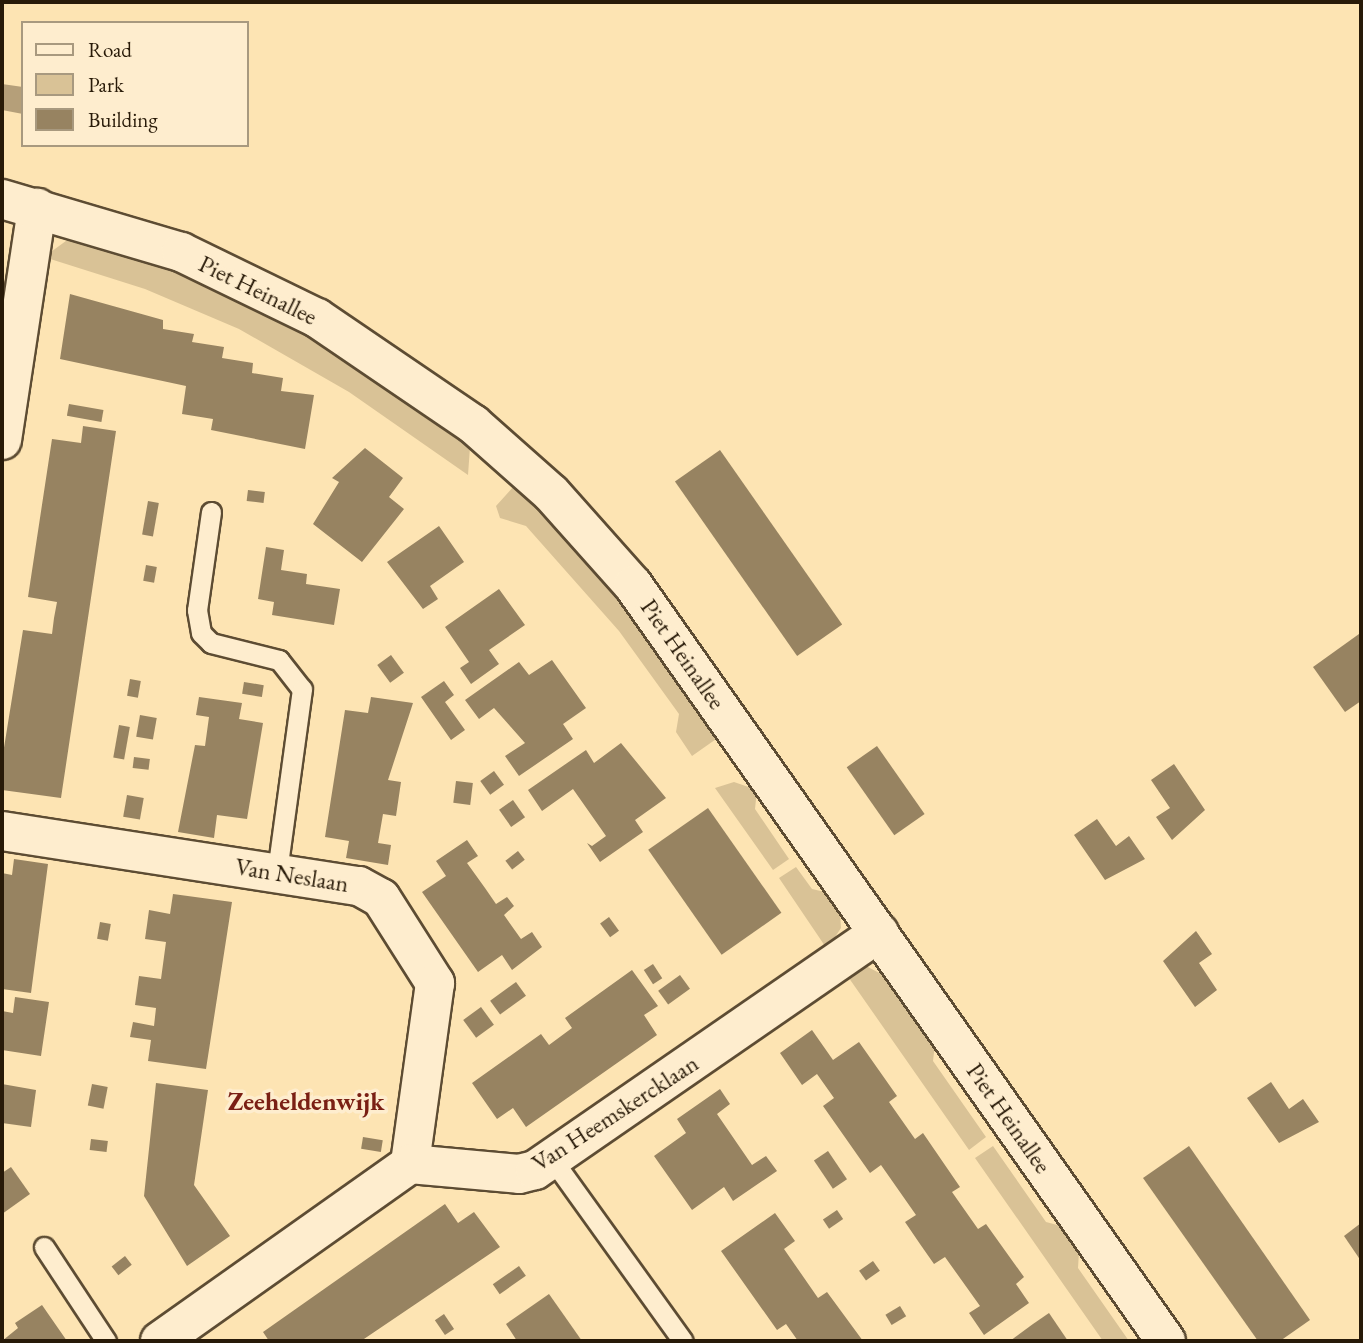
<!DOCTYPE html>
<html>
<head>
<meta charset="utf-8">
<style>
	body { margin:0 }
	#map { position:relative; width:1363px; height:1343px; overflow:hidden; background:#fde4b3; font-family:"EB Garamond",serif }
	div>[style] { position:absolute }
	.green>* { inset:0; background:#d9c296 }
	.water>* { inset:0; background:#b59f79 }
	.building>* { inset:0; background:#978361; transform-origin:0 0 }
	.roads { filter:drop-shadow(2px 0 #5d4c33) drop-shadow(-2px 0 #5d4c33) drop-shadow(0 2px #5d4c33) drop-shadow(0 -2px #5d4c33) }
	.lane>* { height:19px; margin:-9.5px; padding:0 9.5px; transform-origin:9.5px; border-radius:9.5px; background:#feedce }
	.street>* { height:38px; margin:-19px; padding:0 19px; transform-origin:19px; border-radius:19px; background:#feedce }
	.secondary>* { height:38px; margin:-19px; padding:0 19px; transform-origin:19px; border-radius:19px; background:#feedce }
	span { translate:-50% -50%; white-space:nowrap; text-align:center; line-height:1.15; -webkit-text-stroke:7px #feedce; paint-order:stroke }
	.street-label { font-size:24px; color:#281a08 }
	.neighbourhood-label { font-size:26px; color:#7a1f14; font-weight:700 }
	.frame { position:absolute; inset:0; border:4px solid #281a08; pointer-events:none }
	.legend { position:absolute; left:21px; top:21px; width:228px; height:126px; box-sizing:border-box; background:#feedce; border:2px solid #a8997f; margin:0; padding:9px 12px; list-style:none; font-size:21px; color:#281a08 }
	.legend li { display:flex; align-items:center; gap:14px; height:35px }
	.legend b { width:35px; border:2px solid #a8997f }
</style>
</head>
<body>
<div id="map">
	<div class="green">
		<div style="clip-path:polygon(70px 238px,179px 273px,318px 341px,470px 447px,468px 475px,349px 392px,239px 329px,145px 289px,44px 257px)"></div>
		<div style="clip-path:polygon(514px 486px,621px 600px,719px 737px,692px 756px,676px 732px,679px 714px,619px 631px,526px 526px,500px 518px,496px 506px)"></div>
		<div style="clip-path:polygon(734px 782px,757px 790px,755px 809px,789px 859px,773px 870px,715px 788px)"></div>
		<div style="clip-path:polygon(796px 867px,812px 889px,829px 893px,840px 912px,841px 928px,827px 949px,779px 878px)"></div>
		<div style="clip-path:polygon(864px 965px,889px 978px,935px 1044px,933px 1061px,986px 1137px,969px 1150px,844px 971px)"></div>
		<div style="clip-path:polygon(993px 1146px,1046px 1222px,1061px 1226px,1079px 1252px,1078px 1268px,1129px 1341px,1103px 1341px,975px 1158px)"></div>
	</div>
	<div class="water">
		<div style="clip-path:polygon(2px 84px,23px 87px,23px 114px,2px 110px)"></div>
	</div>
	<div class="building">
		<div style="clip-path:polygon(70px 294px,163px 320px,163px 329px,194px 334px,192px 342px,224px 347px,222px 358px,253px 363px,252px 373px,283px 378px,281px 391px,314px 395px,305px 449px,211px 430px,213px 419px,182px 414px,186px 386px,60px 359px)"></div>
		<div style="left:69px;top:404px;width:35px;height:12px;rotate:10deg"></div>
		<div style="clip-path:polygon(83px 426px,116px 431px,61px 798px,2px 790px,2px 760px,23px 630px,52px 634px,54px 618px,57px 602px,28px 597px,52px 439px,81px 443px)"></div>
		<div style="clip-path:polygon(365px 448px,403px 478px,389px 497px,404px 509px,362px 562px,313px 524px,339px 482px,332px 478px)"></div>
		<div style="left:720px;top:450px;width:213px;height:55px;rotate:55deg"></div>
		<div style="left:248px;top:490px;width:17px;height:11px;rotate:7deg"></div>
		<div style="left:148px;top:501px;width:11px;height:34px;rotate:10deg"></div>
		<div style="clip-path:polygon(439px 526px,464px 562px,430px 586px,438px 599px,423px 609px,387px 562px)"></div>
		<div style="clip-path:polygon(266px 547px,284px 550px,281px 570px,307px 574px,306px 584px,340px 589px,334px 625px,272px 615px,274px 602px,258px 599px)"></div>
		<div style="left:146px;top:565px;width:11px;height:16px;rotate:10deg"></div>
		<div style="clip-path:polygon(499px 589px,525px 625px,489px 650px,499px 664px,471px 684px,460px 668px,469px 662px,445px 627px)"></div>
		<div style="clip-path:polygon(1359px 634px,1361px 701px,1345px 712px,1313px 667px)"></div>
		<div style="left:391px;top:655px;width:22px;height:17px;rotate:54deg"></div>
		<div style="clip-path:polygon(552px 660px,586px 708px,563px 724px,573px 739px,519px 776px,505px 756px,525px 743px,494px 708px,479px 719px,465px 700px,519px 662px,529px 675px)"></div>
		<div style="left:130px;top:679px;width:11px;height:17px;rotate:10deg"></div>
		<div style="clip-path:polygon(444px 681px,454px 695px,445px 702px,465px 730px,451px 740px,421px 697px)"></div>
		<div style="left:244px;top:682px;width:20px;height:12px;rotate:9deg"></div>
		<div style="clip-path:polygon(199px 697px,242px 703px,239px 719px,263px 723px,247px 819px,217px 815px,214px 838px,178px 832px,195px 745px,205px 746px,209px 717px,196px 715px)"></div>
		<div style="clip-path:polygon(371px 697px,413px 703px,388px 780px,401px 782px,396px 816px,383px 814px,378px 843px,391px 845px,388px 865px,346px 858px,349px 841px,325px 837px,345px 710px,368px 713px)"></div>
		<div style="left:140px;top:715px;width:17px;height:22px;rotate:10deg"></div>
		<div style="left:119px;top:725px;width:11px;height:33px;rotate:10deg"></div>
		<div style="clip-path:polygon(621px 743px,666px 798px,635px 820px,643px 832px,600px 862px,587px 843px,592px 846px,606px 836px,573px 789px,542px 811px,528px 790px,586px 750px,594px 763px)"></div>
		<div style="left:877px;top:746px;width:83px;height:37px;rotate:55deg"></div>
		<div style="left:134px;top:757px;width:16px;height:11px;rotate:7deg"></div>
		<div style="clip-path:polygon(1174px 764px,1205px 810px,1172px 840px,1156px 817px,1170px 808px,1151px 780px)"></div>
		<div style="left:494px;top:771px;width:17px;height:17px;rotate:54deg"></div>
		<div style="left:456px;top:781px;width:17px;height:22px;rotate:7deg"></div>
		<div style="left:127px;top:795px;width:17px;height:22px;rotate:10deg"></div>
		<div style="left:513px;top:800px;width:21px;height:17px;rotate:55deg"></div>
		<div style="left:708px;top:808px;width:128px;height:73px;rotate:55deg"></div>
		<div style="clip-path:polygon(1097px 819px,1116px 846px,1129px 836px,1145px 859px,1105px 880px,1074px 835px)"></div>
		<div style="clip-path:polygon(467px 840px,478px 856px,467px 863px,485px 888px,496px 904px,507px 897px,514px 906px,504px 915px,521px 939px,532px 932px,542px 947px,512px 970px,502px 955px,478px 972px,422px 892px,446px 876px,436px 861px)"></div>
		<div style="left:518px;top:851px;width:11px;height:16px;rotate:52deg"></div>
		<div style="clip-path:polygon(14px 859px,48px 864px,31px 993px,2px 989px,2px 873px,12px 875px)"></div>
		<div style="clip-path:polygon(173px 894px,232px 902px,206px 1069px,148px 1061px,151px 1040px,130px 1037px,133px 1022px,154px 1026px,156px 1008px,135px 1005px,139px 976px,161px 979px,166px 942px,145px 939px,147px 925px,149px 910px,170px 914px)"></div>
		<div style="left:609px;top:917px;width:17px;height:11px;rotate:54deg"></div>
		<div style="left:100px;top:922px;width:11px;height:17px;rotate:10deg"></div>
		<div style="clip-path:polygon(1196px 931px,1212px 954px,1199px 963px,1217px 990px,1195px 1007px,1163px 961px)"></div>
		<div style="left:653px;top:964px;width:17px;height:11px;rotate:57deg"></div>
		<div style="clip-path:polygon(632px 970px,658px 1006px,644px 1015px,657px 1035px,526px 1127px,513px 1108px,497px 1119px,472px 1083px,541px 1034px,549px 1045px,572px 1028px,565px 1018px)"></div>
		<div style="left:680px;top:975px;width:17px;height:27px;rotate:54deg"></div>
		<div style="left:516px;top:982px;width:17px;height:32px;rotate:54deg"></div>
		<div style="clip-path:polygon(15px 997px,49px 1002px,41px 1056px,2px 1050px,2px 1011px,13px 1013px)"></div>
		<div style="left:481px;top:1007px;width:22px;height:22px;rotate:54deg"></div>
		<div style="clip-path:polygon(812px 1030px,833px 1060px,859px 1042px,897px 1096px,889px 1102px,915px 1139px,923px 1133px,960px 1187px,952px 1192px,978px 1229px,986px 1224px,1024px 1277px,1016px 1284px,1029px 1303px,984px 1335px,969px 1313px,980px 1306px,945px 1257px,934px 1264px,920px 1244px,905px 1222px,916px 1215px,881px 1165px,870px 1173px,823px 1106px,834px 1098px,817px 1074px,802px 1085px,780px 1053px)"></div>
		<div style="clip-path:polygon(1271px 1082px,1289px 1109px,1303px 1099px,1319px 1122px,1279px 1143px,1247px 1098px)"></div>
		<div style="clip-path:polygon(156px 1083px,208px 1090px,194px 1185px,230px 1236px,187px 1266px,144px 1196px)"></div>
		<div style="clip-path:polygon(2px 1084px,36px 1090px,31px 1127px,2px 1123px)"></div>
		<div style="left:92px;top:1084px;width:16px;height:22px;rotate:11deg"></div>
		<div style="clip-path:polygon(720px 1089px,730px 1104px,717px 1114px,752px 1165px,766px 1156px,777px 1171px,733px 1201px,724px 1187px,692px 1210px,654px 1156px,686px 1133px,677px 1119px)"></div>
		<div style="left:363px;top:1137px;width:20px;height:12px;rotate:9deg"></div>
		<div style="left:91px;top:1139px;width:17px;height:11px;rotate:7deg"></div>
		<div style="clip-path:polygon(1189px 1146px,1310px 1320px,1280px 1341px,1258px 1341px,1143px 1178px)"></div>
		<div style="left:828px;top:1151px;width:34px;height:17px;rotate:56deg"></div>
		<div style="clip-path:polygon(11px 1167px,30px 1194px,2px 1214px,2px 1173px)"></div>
		<div style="clip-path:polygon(445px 1204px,458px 1223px,474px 1212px,500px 1247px,361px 1341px,269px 1341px,263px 1332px)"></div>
		<div style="left:837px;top:1210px;width:11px;height:17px;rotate:56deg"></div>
		<div style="clip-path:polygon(775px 1213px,795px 1241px,784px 1249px,818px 1298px,827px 1292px,863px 1341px,798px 1341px,786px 1324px,777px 1330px,721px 1251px)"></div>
		<div style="clip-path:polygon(1361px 1223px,1361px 1261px,1344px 1236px)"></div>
		<div style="left:125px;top:1256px;width:11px;height:17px;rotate:52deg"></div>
		<div style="left:873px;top:1261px;width:12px;height:17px;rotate:55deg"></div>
		<div style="left:519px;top:1266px;width:12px;height:32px;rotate:55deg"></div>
		<div style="clip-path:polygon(549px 1294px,568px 1321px,582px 1341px,517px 1341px,506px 1324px)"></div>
		<div style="clip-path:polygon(42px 1305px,67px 1341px,2px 1341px,18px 1328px,15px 1323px)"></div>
		<div style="left:900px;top:1306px;width:12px;height:17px;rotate:59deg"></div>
		<div style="clip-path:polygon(1049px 1313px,1068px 1341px,1010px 1341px,1033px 1324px)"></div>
		<div style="left:444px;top:1314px;width:18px;height:11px;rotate:56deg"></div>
	</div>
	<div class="roads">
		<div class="lane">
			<div style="left:211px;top:512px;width:99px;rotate:98.1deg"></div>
			<div style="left:197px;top:610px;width:23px;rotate:80deg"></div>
			<div style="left:201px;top:633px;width:14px;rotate:45deg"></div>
			<div style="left:211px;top:643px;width:70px;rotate:14deg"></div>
			<div style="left:279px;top:660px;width:37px;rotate:52deg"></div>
			<div style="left:302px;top:689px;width:185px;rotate:97.8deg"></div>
			<div style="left:552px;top:1159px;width:224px;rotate:54.3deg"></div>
			<div style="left:44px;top:1247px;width:113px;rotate:56.6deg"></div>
		</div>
		<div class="street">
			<div style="left:2px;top:440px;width:235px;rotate:-81.4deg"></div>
			<div style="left:2px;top:831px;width:361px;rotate:8.8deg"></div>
			<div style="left:359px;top:886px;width:25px;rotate:29deg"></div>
			<div style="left:381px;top:898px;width:101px;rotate:57.6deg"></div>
			<div style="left:435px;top:983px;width:183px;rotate:97.9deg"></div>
			<div style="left:160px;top:1341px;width:306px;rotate:-35.3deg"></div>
			<div style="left:410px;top:1164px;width:109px;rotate:5.2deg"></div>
			<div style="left:519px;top:1174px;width:16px;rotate:-14deg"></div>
			<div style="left:535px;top:1170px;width:418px;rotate:-34.6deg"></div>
		</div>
		<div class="secondary">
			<div style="left:2px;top:199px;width:187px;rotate:16.5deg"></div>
			<div style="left:181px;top:252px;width:151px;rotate:25.9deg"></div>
			<div style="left:317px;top:318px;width:189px;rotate:34.2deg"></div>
			<div style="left:473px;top:424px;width:104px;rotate:41.5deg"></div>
			<div style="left:551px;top:493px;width:123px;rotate:48.3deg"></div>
			<div style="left:633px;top:585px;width:925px;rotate:54.82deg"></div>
		</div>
	</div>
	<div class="street-label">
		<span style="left:258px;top:290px;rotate:26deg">Piet Heinallee</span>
		<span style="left:683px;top:654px;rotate:55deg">Piet Heinallee</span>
		<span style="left:292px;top:875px;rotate:9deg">Van Neslaan</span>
		<span style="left:615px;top:1113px;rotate:-33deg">Van Heemskercklaan</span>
		<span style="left:1009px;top:1118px;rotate:55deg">Piet Heinallee</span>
	</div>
	<div class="neighbourhood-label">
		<span style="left:306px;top:1102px">Zeeheldenwijk</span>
	</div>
	<div class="frame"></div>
	<ul class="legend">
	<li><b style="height:9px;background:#feedce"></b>Road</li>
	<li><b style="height:19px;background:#d9c296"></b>Park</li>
	<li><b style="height:19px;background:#978361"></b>Building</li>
	</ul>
</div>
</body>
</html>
